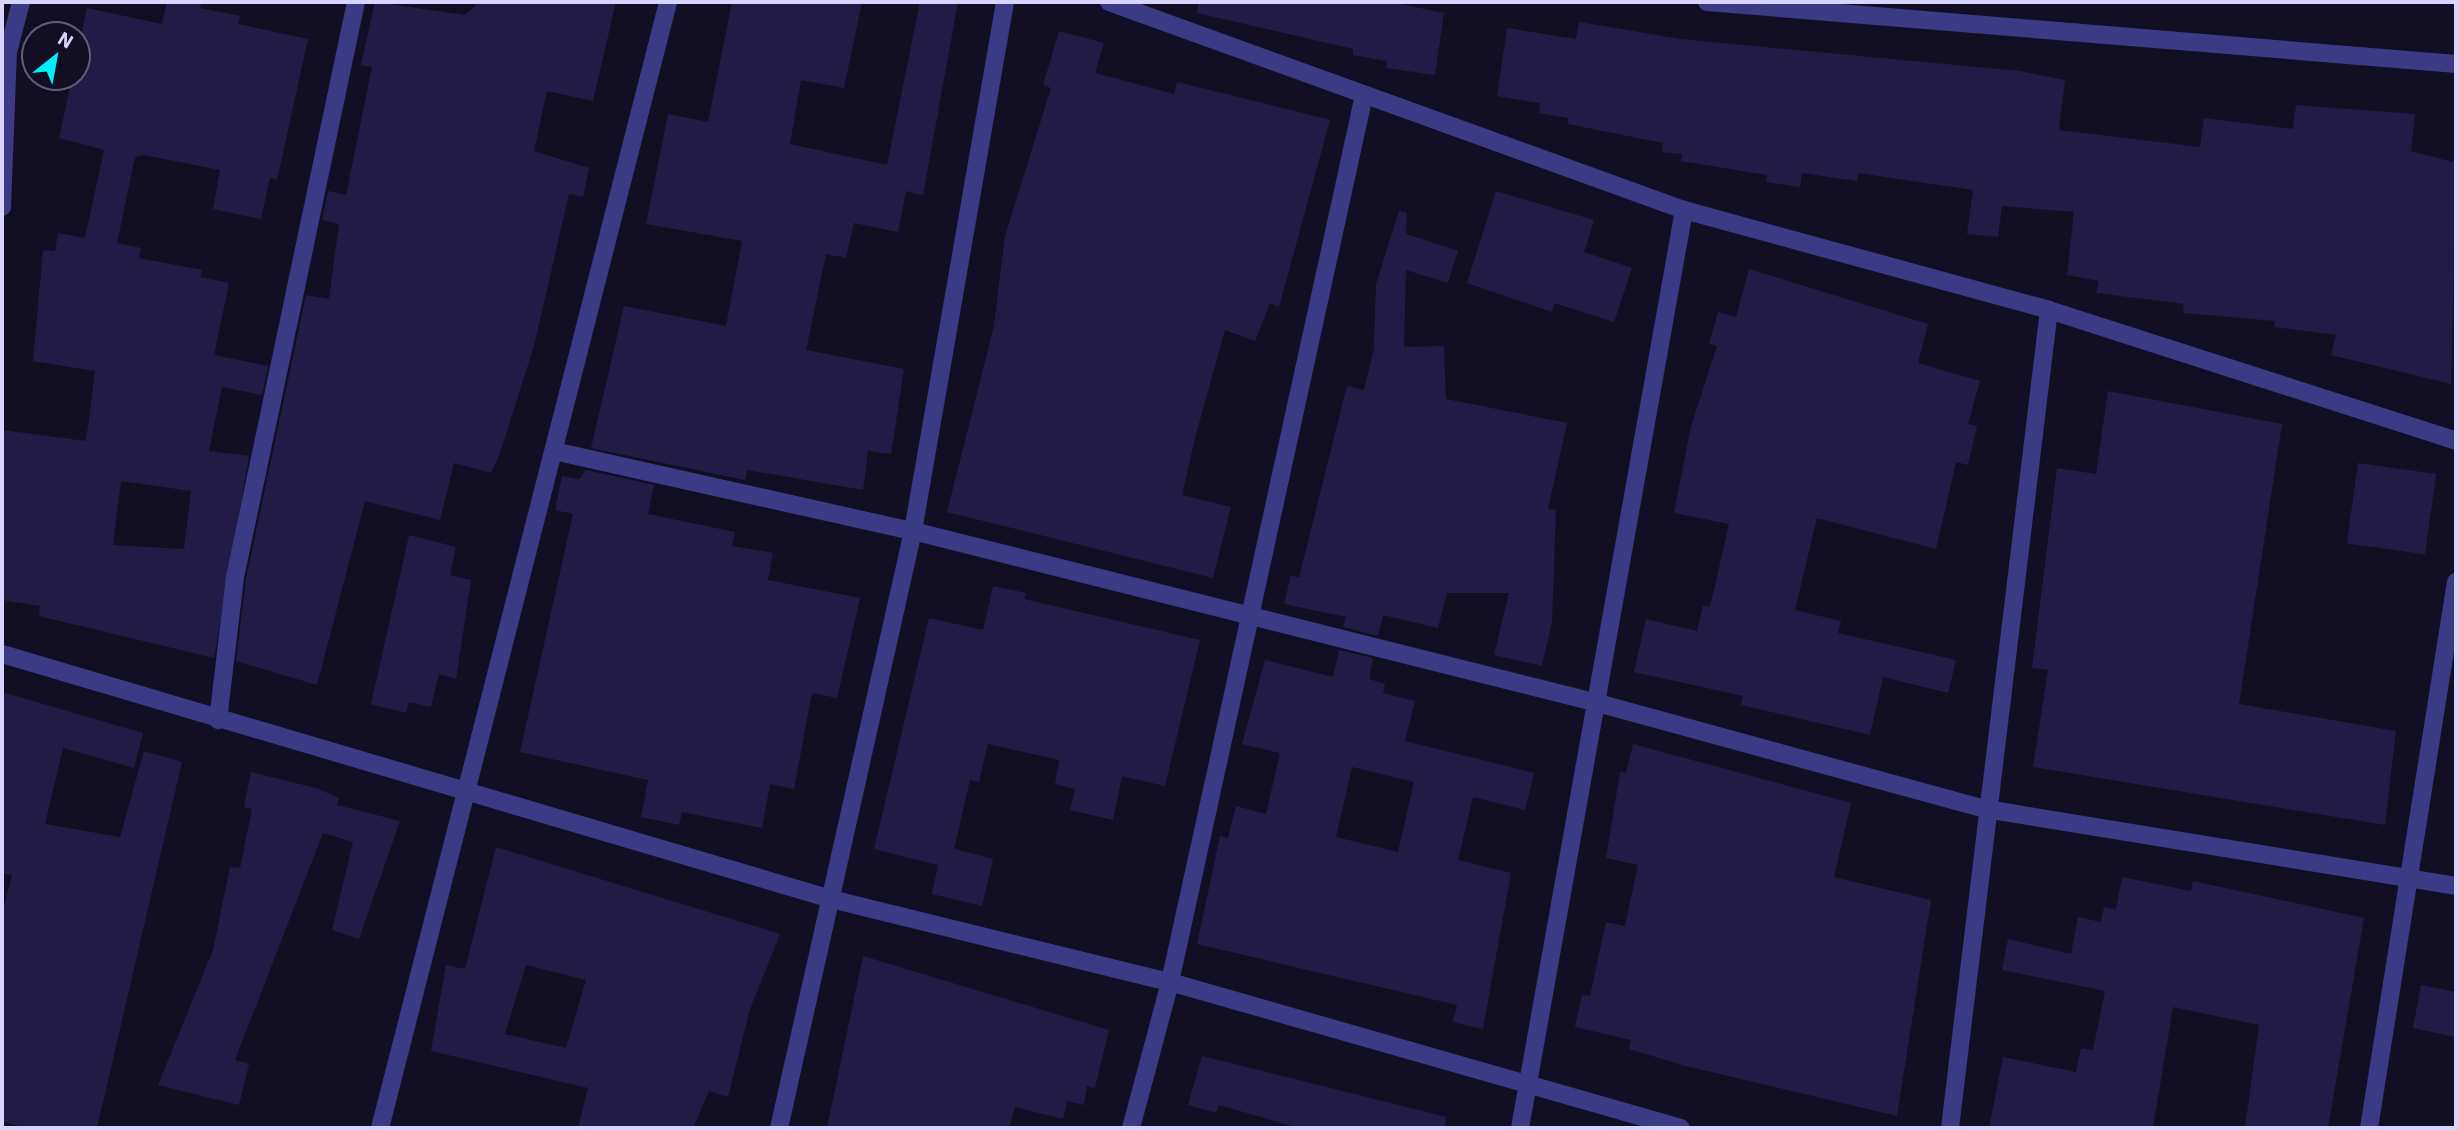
<!DOCTYPE html>
<html>
<head>
<meta charset="utf-8">
<style>
	body { margin:0 }
	#map { position:relative; width:2458px; height:1130px; overflow:hidden; background:#120f25; font-family:"IBM Plex Sans",sans-serif }
	div>[style] { position:absolute }
	.building>* { inset:0; background:#221b46; transform-origin:0 0 }
	.street>* { height:18px; margin:-9px; padding:0 9px; transform-origin:9px; border-radius:9px; background:#3a3b84 }
	span { translate:-50% -50%; white-space:nowrap; text-align:center; line-height:1.15; -webkit-text-stroke:7px #120f25; paint-order:stroke }
	.frame { position:absolute; inset:0; border:4px solid #d7d4ff; pointer-events:none }
	.north { position:absolute; left:21px; top:21px; width:70px; height:70px; box-sizing:border-box; background:#120f25; border:2px solid #615e7c; border-radius:50%; rotate:31deg; font-size:19px; font-weight:700; line-height:28px; text-align:center; color:#d7d4ff }
	.north::after { content:''; display:block; margin:auto; width:24px; height:32px; background:#02eefd; clip-path:polygon(50% 0,100% 100%,50% 72%,0 100%) }
</style>
</head>
<body>
<div id="map">
	<div class="building">
		<div style="clip-path:polygon(evenodd,167px 2px,202px 2px,200px 8px,240px 16px,238px 24px,308px 39px,277px 180px,270px 178px,261px 219px,213px 209px,220px 170px,144px 155px,135px 157px,117px 243px,141px 248px,139px 258px,202px 270px,200px 277px,229px 283px,214px 355px,268px 366px,262px 395px,222px 387px,209px 451px,249px 456px,214px 658px,39px 616px,40px 606px,2px 600px,2px 430px,86px 441px,95px 371px,33px 361px,43px 250px,55px 251px,58px 233px,85px 238px,104px 150px,59px 138px,87px 8px,162px 24px,167px 2px,121px 481px,191px 491px,184px 549px,113px 545px,121px 481px)"></div>
		<div style="clip-path:polygon(375px 2px,465px 15px,479px 2px,616px 2px,593px 101px,547px 91px,534px 151px,589px 168px,583px 197px,569px 194px,534px 346px,499px 456px,491px 473px,454px 463px,440px 520px,365px 501px,317px 685px,236px 661px,246px 579px,306px 295px,329px 299px,339px 224px,322px 220px,328px 191px,346px 195px,372px 67px,361px 65px)"></div>
		<div style="clip-path:polygon(732px 2px,862px 2px,844px 88px,801px 80px,790px 144px,887px 165px,920px 2px,958px 2px,923px 195px,906px 191px,898px 232px,854px 223px,846px 258px,826px 254px,806px 350px,904px 369px,891px 454px,868px 451px,863px 490px,747px 470px,745px 480px,591px 448px,624px 306px,726px 326px,742px 241px,646px 224px,668px 114px,708px 122px)"></div>
		<div style="clip-path:polygon(1199px 2px,1391px 2px,1444px 13px,1435px 75px,1386px 68px,1387px 61px,1353px 55px,1353px 49px,1197px 13px)"></div>
		<div style="clip-path:polygon(1579px 22px,1680px 39px,2020px 71px,2065px 80px,2059px 130px,2200px 147px,2204px 118px,2293px 129px,2296px 105px,2415px 114px,2411px 151px,2456px 163px,2451px 384px,2331px 355px,2336px 335px,2274px 327px,2275px 321px,2183px 313px,2184px 304px,2096px 293px,2099px 281px,2067px 275px,2074px 212px,2002px 206px,1998px 237px,1967px 234px,1973px 190px,1858px 173px,1857px 181px,1802px 173px,1800px 187px,1766px 182px,1767px 175px,1681px 161px,1682px 154px,1662px 152px,1663px 143px,1568px 124px,1568px 118px,1539px 113px,1540px 103px,1497px 96px,1507px 28px,1576px 39px)"></div>
		<div style="clip-path:polygon(1059px 31px,1104px 43px,1095px 73px,1174px 94px,1177px 82px,1330px 120px,1279px 307px,1270px 303px,1255px 341px,1225px 330px,1195px 438px,1182px 495px,1231px 507px,1213px 578px,947px 512px,994px 326px,1005px 236px,1051px 88px,1043px 85px)"></div>
		<div style="clip-path:polygon(1496px 191px,1594px 220px,1584px 252px,1632px 268px,1614px 322px,1554px 303px,1552px 312px,1467px 283px)"></div>
		<div style="clip-path:polygon(1399px 211px,1407px 213px,1406px 234px,1458px 251px,1448px 283px,1406px 270px,1404px 347px,1444px 346px,1446px 399px,1567px 423px,1548px 509px,1556px 510px,1552px 622px,1542px 666px,1494px 655px,1509px 593px,1447px 593px,1438px 628px,1383px 615px,1378px 636px,1343px 627px,1346px 617px,1284px 604px,1291px 575px,1299px 578px,1347px 386px,1364px 390px,1374px 348px,1376px 284px)"></div>
		<div style="clip-path:polygon(1749px 269px,1928px 324px,1918px 363px,1980px 381px,1968px 424px,1977px 426px,1968px 465px,1956px 462px,1936px 549px,1817px 518px,1795px 610px,1841px 621px,1838px 633px,1956px 660px,1948px 693px,1883px 677px,1870px 735px,1741px 705px,1743px 696px,1634px 672px,1646px 619px,1697px 631px,1703px 606px,1710px 607px,1729px 524px,1674px 513px,1691px 426px,1717px 346px,1709px 344px,1718px 312px,1736px 317px)"></div>
		<div style="clip-path:polygon(2108px 391px,2282px 424px,2239px 704px,2396px 731px,2385px 825px,2033px 767px,2048px 670px,2032px 668px,2057px 468px,2096px 474px)"></div>
		<div style="left:2358px;top:463px;width:79px;height:81px;rotate:8deg"></div>
		<div style="clip-path:polygon(586px 470px,654px 485px,648px 514px,735px 532px,732px 546px,773px 553px,768px 580px,860px 598px,837px 698px,812px 693px,794px 789px,770px 784px,762px 828px,682px 812px,679px 825px,641px 817px,648px 780px,520px 752px,573px 514px,555px 510px,562px 476px,579px 479px)"></div>
		<div style="clip-path:polygon(409px 535px,456px 547px,450px 575px,471px 580px,456px 679px,439px 674px,431px 707px,409px 702px,406px 713px,371px 704px)"></div>
		<div style="clip-path:polygon(993px 586px,1026px 593px,1024px 599px,1200px 640px,1165px 786px,1122px 776px,1113px 820px,1070px 810px,1075px 789px,1055px 784px,1059px 760px,988px 744px,979px 782px,970px 780px,954px 849px,993px 859px,982px 906px,932px 894px,938px 865px,874px 849px,929px 618px,983px 630px)"></div>
		<div style="clip-path:polygon(evenodd,1339px 650px,1373px 658px,1369px 679px,1385px 684px,1383px 693px,1415px 701px,1405px 741px,1534px 773px,1525px 810px,1473px 797px,1458px 860px,1511px 873px,1483px 1029px,1453px 1022px,1457px 1005px,1197px 944px,1220px 836px,1228px 838px,1236px 806px,1266px 814px,1280px 753px,1242px 744px,1265px 660px,1333px 677px,1339px 650px,1352px 767px,1414px 782px,1398px 852px,1336px 837px,1352px 767px)"></div>
		<div style="clip-path:polygon(2px 692px,143px 733px,134px 768px,63px 748px,45px 824px,120px 837px,144px 751px,182px 762px,97px 1128px,25px 1128px,2px 1121px,2px 915px,12px 875px,2px 873px)"></div>
		<div style="clip-path:polygon(1633px 744px,1851px 803px,1834px 877px,1931px 900px,1897px 1116px,1686px 1066px,1629px 1049px,1631px 1040px,1575px 1027px,1582px 995px,1590px 996px,1606px 922px,1625px 926px,1638px 865px,1606px 858px,1620px 772px,1626px 773px)"></div>
		<div style="clip-path:polygon(251px 772px,316px 788px,339px 798px,337px 805px,400px 821px,359px 939px,332px 930px,353px 842px,323px 833px,235px 1060px,249px 1064px,239px 1105px,158px 1085px,213px 950px,230px 867px,240px 868px,252px 809px,244px 807px)"></div>
		<div style="clip-path:polygon(evenodd,496px 847px,780px 934px,750px 1009px,728px 1097px,709px 1091px,693px 1128px,578px 1128px,588px 1088px,431px 1051px,446px 965px,465px 969px,496px 847px,526px 965px,586px 980px,566px 1048px,505px 1034px,526px 965px)"></div>
		<div style="clip-path:polygon(2122px 877px,2191px 891px,2193px 881px,2364px 918px,2328px 1128px,2245px 1128px,2259px 1025px,2173px 1007px,2153px 1128px,1989px 1128px,2003px 1057px,2076px 1072px,2081px 1048px,2093px 1050px,2105px 991px,2002px 970px,2008px 939px,2071px 954px,2078px 917px,2101px 922px,2104px 907px,2116px 909px)"></div>
		<div style="clip-path:polygon(863px 956px,1109px 1030px,1095px 1088px,1087px 1086px,1084px 1105px,1067px 1101px,1063px 1119px,1015px 1107px,1009px 1128px,827px 1128px)"></div>
		<div style="clip-path:polygon(2421px 985px,2456px 992px,2456px 1037px,2413px 1028px)"></div>
		<div style="clip-path:polygon(1202px 1056px,1446px 1117px,1445px 1128px,1299px 1128px,1219px 1105px,1216px 1113px,1188px 1105px)"></div>
	</div>
	<div class="street">
		<div style="left:1109px;top:2px;width:611px;rotate:19.89deg"></div>
		<div style="left:1684px;top:210px;width:378px;rotate:15.3deg"></div>
		<div style="left:2049px;top:310px;width:428px;rotate:17.8deg"></div>
		<div style="left:1707px;top:2px;width:752px;rotate:4.73deg"></div>
		<div style="left:2px;top:207px;width:155px;rotate:-87.8deg"></div>
		<div style="left:8px;top:52px;width:52px;rotate:-75.4deg"></div>
		<div style="left:554px;top:451px;width:368px;rotate:12.6deg"></div>
		<div style="left:913px;top:531px;width:702px;rotate:14.1deg"></div>
		<div style="left:1594px;top:702px;width:406px;rotate:15.3deg"></div>
		<div style="left:1986px;top:809px;width:476px;rotate:9.3deg"></div>
		<div style="left:2px;top:654px;width:864px;rotate:16.46deg"></div>
		<div style="left:831px;top:899px;width:349px;rotate:13.8deg"></div>
		<div style="left:1170px;top:982px;width:531px;rotate:15.95deg"></div>
		<div style="left:218px;top:720px;width:144px;rotate:-83.2deg"></div>
		<div style="left:235px;top:577px;width:588px;rotate:-78.12deg"></div>
		<div style="left:380px;top:1128px;width:1162px;rotate:-75.65deg"></div>
		<div style="left:779px;top:1128px;width:612px;rotate:-77.35deg"></div>
		<div style="left:913px;top:531px;width:537px;rotate:-80.13deg"></div>
		<div style="left:1131px;top:1128px;width:151px;rotate:-75deg"></div>
		<div style="left:1170px;top:982px;width:908px;rotate:-77.66deg"></div>
		<div style="left:1520px;top:1128px;width:933px;rotate:-79.87deg"></div>
		<div style="left:1950px;top:1128px;width:824px;rotate:-83.1deg"></div>
		<div style="left:2369px;top:1128px;width:553px;rotate:-80.95deg"></div>
	</div>
	<div class="frame"></div>
	<div class="north">N</div>
</div>
</body>
</html>
